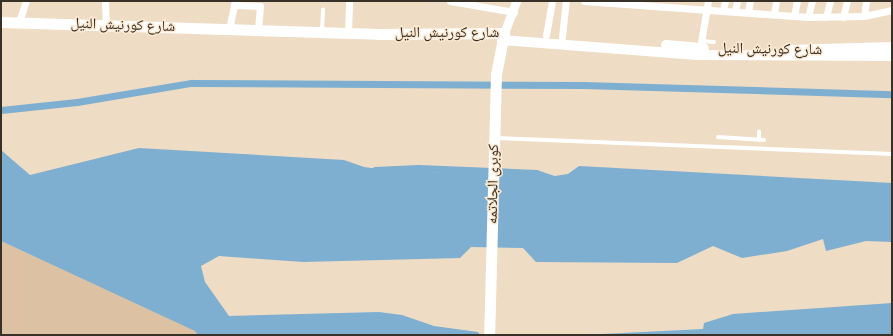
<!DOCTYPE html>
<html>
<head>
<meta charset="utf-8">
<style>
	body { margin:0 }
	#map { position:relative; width:893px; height:336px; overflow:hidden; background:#eedcc5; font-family:"Zilla Slab","Noto Naskh Arabic",serif }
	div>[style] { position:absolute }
	.green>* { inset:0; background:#dcc2a3 }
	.water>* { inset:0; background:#7eafd0 }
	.canal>* { height:7px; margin:-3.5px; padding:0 3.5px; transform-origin:3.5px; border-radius:3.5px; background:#7eafd0 }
	.service>* { height:3.5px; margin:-1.75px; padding:0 1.75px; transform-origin:1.75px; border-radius:1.75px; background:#fff }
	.minor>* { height:7px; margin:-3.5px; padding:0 3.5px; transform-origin:3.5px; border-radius:3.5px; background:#fff }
	.tertiary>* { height:9px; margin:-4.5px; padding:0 4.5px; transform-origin:4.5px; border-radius:4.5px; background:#fff }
	.secondary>* { height:10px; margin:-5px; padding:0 5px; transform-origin:5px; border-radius:5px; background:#fff }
	.primary>* { height:11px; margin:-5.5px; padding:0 5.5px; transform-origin:5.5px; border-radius:5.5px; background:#fff }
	span { translate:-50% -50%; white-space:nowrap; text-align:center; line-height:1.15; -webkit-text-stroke:3px #fce9d2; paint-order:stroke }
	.street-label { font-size:15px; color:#383128 }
	.frame { position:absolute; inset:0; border:2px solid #383128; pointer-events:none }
</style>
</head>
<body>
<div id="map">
	<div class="green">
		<div style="clip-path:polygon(1px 241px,196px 331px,198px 335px,1px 335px)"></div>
	</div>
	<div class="water">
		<div style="clip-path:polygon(139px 148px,344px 160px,364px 167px,392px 171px,555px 176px,568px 174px,579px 166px,892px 183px,892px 242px,866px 241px,826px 251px,823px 239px,787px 251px,742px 258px,713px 246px,677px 263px,536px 262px,523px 248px,471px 247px,460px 258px,303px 262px,219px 256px,201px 266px,205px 282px,229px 316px,379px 312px,402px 315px,434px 326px,478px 332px,480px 335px,198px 335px,195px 331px,1px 241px,1px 150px,30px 175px)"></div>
		<div style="clip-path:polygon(892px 303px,892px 335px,582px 335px,703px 329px,704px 323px,733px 314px)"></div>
	</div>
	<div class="canal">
		<div style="left:1px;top:110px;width:76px;rotate:-6deg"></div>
		<div style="left:77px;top:102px;width:116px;rotate:-9.5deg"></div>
		<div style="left:191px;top:83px;width:392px;rotate:0.3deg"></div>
		<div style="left:583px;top:85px;width:309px;rotate:1.7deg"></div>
		<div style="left:375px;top:170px;width:43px;rotate:-2.7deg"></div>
		<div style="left:418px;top:168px;width:118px;rotate:2.4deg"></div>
		<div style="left:536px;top:173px;width:18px;rotate:19deg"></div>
	</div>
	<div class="service">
		<div style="left:322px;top:31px;width:21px;rotate:-87deg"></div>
		<div style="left:701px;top:41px;width:13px;rotate:4deg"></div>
		<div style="left:718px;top:137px;width:46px;rotate:3.7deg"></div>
		<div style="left:495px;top:138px;width:397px;rotate:2.3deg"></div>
		<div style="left:759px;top:140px;width:8px;rotate:-90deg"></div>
	</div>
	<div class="minor">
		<div style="left:105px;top:1px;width:23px;rotate:88deg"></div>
		<div style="left:450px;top:1px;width:65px;rotate:9.8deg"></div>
		<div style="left:584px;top:1px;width:225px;rotate:4.1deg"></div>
		<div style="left:808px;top:17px;width:56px;rotate:-1deg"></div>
		<div style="left:864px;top:16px;width:29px;rotate:-12deg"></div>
		<div style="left:234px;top:5px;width:26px;rotate:2deg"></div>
		<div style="left:260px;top:6px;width:24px;rotate:95deg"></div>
		<div style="left:723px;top:10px;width:9px;rotate:-77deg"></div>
		<div style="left:735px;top:11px;width:10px;rotate:-79deg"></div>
		<div style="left:748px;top:12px;width:11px;rotate:-80deg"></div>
		<div style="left:774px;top:14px;width:13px;rotate:-81deg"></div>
		<div style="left:794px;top:16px;width:15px;rotate:-79deg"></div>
		<div style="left:864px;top:16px;width:15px;rotate:-82deg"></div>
		<div style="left:808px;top:17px;width:16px;rotate:-76deg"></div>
		<div style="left:826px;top:17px;width:16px;rotate:-76deg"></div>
		<div style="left:843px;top:17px;width:16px;rotate:-76deg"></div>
		<div style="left:19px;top:22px;width:22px;rotate:-72deg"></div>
		<div style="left:229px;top:29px;width:29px;rotate:-78deg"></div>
		<div style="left:348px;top:33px;width:32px;rotate:-88deg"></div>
		<div style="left:546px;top:35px;width:35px;rotate:-80deg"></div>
		<div style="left:562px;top:37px;width:36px;rotate:-84deg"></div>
		<div style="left:700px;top:48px;width:48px;rotate:-80.3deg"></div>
	</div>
	<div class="tertiary">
		<div style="left:504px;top:33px;width:34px;rotate:-69deg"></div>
	</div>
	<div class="secondary">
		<div style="left:502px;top:40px;width:196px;rotate:4.4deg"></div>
		<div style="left:697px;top:55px;width:195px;rotate:0.3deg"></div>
		<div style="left:666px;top:45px;width:38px;rotate:5deg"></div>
		<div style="left:788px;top:50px;width:104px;rotate:-1.7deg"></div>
	</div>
	<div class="primary">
		<div style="left:1px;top:22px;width:378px;rotate:1.8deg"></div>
		<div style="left:379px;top:34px;width:125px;rotate:-0.5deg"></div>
		<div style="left:504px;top:33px;width:42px;rotate:101deg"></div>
		<div style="left:496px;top:74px;width:261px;rotate:91.5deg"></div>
	</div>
	<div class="street-label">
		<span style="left:123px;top:25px;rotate:2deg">شارع كورنيش النيل</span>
		<span style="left:447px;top:33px">شارع كورنيش النيل</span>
		<span style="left:770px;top:49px;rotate:1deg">شارع كورنيش النيل</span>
		<span style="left:493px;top:184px;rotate:-89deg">كوبرى الجلاتمه</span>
	</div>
	<div class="frame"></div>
</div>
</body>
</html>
